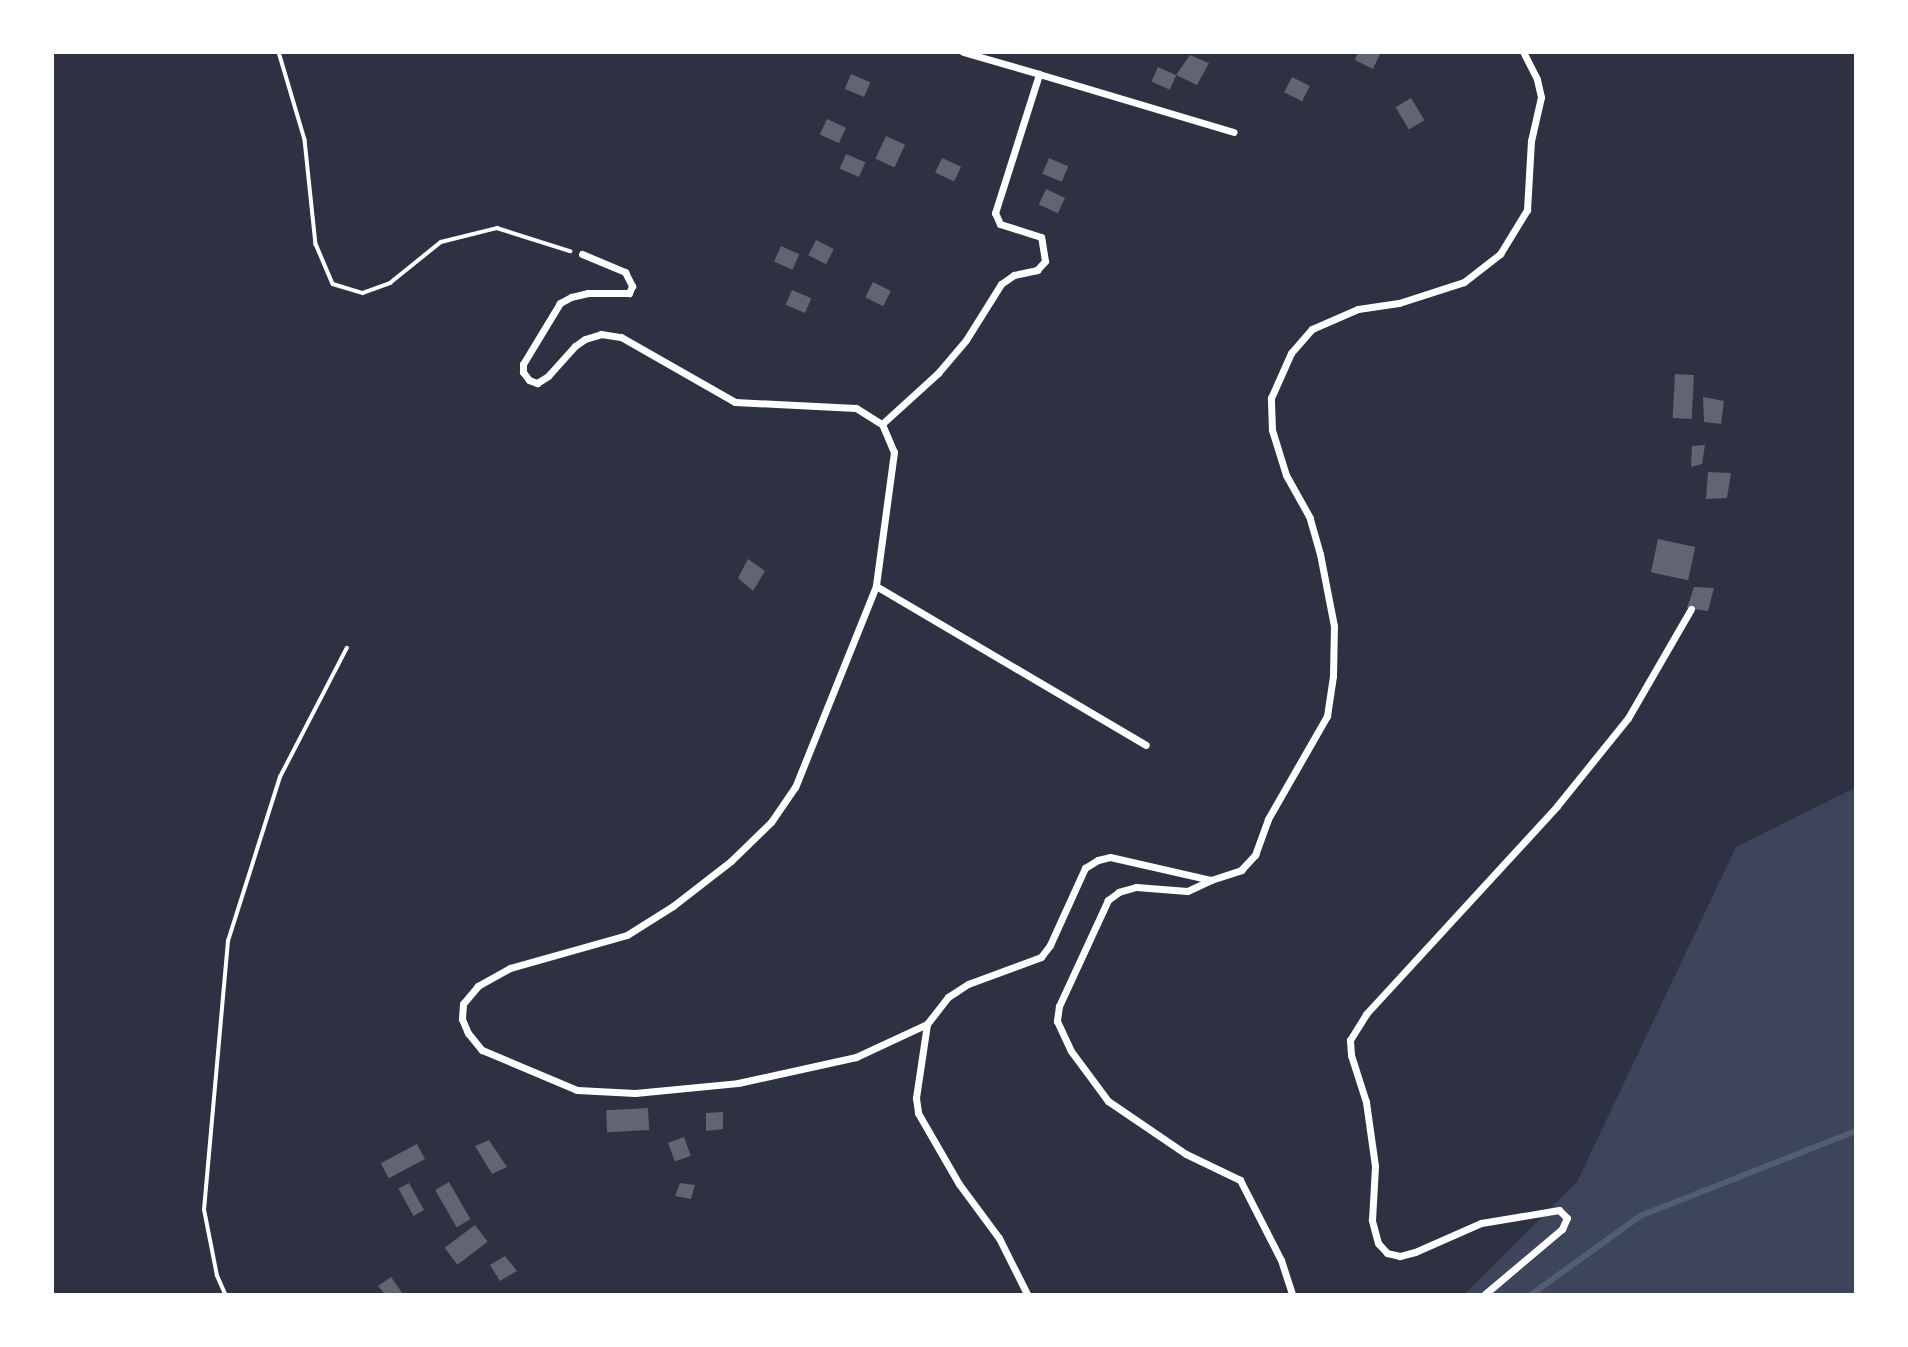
<!DOCTYPE html>
<html>
<head>
<meta charset="utf-8">
<style>
	body { margin:0 }
	#map { position:relative; width:1908px; height:1347px; overflow:hidden; background:#2d3142; font-family:"Golos Text",sans-serif }
	div>[style] { position:absolute }
	.green>* { inset:0; background:#3c4559 }
	.stream>* { height:6px; margin:-3px; padding:0 3px; transform-origin:3px; border-radius:3px; background:#4f5d75 }
	.building>* { inset:0; background:#626471; transform-origin:0 0 }
	.path>* { height:3.5px; margin:-1.75px; padding:0 1.75px; transform-origin:1.75px; border-radius:1.75px; background:#fff }
	.minor>* { height:7px; margin:-3.5px; padding:0 3.5px; transform-origin:3.5px; border-radius:3.5px; background:#fff }
	span { translate:-50% -50%; white-space:nowrap; text-align:center; line-height:1.15; -webkit-text-stroke:5px #fff; paint-order:stroke }
	.frame { position:absolute; inset:0; border:54px solid #fff; pointer-events:none }
</style>
</head>
<body>
<div id="map">
	<div class="green">
		<div style="clip-path:polygon(1855px 788px,1855px 1294px,1465px 1294px,1577px 1182px,1736px 847px)"></div>
	</div>
	<div class="stream">
		<div style="left:1532px;top:1294px;width:133px;rotate:-35.8deg"></div>
		<div style="left:1640px;top:1216px;width:232px;rotate:-21.5deg"></div>
	</div>
	<div class="building">
		<div style="clip-path:polygon(1358px 52px,1380px 54px,1373px 69px,1355px 60px)"></div>
		<div style="clip-path:polygon(1190px 55px,1209px 63px,1197px 85px,1176px 75px)"></div>
		<div style="left:1158px;top:67px;width:20px;height:16px;rotate:24deg"></div>
		<div style="left:851px;top:74px;width:21px;height:16px;rotate:23deg"></div>
		<div style="left:1292px;top:77px;width:20px;height:17px;rotate:27deg"></div>
		<div style="left:1411px;top:98px;width:26px;height:18px;rotate:59deg"></div>
		<div style="left:827px;top:119px;width:21px;height:17px;rotate:25deg"></div>
		<div style="left:886px;top:136px;width:21px;height:25px;rotate:25deg"></div>
		<div style="left:846px;top:154px;width:21px;height:16px;rotate:23deg"></div>
		<div style="left:942px;top:158px;width:21px;height:16px;rotate:25deg"></div>
		<div style="left:1049px;top:158px;width:21px;height:17px;rotate:23deg"></div>
		<div style="left:1046px;top:189px;width:21px;height:17px;rotate:25deg"></div>
		<div style="left:816px;top:240px;width:20px;height:17px;rotate:27deg"></div>
		<div style="left:781px;top:246px;width:20px;height:17px;rotate:24deg"></div>
		<div style="left:873px;top:282px;width:20px;height:17px;rotate:27deg"></div>
		<div style="left:792px;top:290px;width:21px;height:16px;rotate:23deg"></div>
		<div style="left:1675px;top:374px;width:19px;height:44px;rotate:3deg"></div>
		<div style="clip-path:polygon(1703px 397px,1724px 401px,1721px 424px,1704px 422px)"></div>
		<div style="clip-path:polygon(1705px 445px,1702px 464px,1691px 467px,1692px 446px)"></div>
		<div style="clip-path:polygon(1708px 472px,1731px 473px,1727px 498px,1706px 499px)"></div>
		<div style="left:1658px;top:539px;width:38px;height:34px;rotate:12deg"></div>
		<div style="clip-path:polygon(748px 559px,765px 571px,753px 591px,738px 578px)"></div>
		<div style="clip-path:polygon(1694px 587px,1714px 588px,1708px 611px,1687px 608px)"></div>
		<div style="left:648px;top:1108px;width:22px;height:42px;rotate:87deg"></div>
		<div style="clip-path:polygon(723px 1112px,723px 1129px,706px 1131px,706px 1113px)"></div>
		<div style="left:684px;top:1137px;width:20px;height:17px;rotate:70deg"></div>
		<div style="clip-path:polygon(489px 1140px,507px 1167px,492px 1174px,475px 1146px)"></div>
		<div style="left:417px;top:1144px;width:17px;height:41px;rotate:62deg"></div>
		<div style="left:449px;top:1182px;width:43px;height:16px;rotate:60deg"></div>
		<div style="left:409px;top:1183px;width:31px;height:12px;rotate:61deg"></div>
		<div style="clip-path:polygon(680px 1183px,695px 1185px,691px 1199px,675px 1196px)"></div>
		<div style="left:475px;top:1225px;width:21px;height:38px;rotate:53deg"></div>
		<div style="clip-path:polygon(505px 1256px,517px 1271px,500px 1281px,490px 1265px)"></div>
		<div style="clip-path:polygon(391px 1277px,403px 1294px,385px 1294px,378px 1286px)"></div>
	</div>
	<div class="path">
		<div style="left:279px;top:52px;width:92px;rotate:73.5deg"></div>
		<div style="left:305px;top:140px;width:105px;rotate:84deg"></div>
		<div style="left:316px;top:244px;width:43px;rotate:67deg"></div>
		<div style="left:333px;top:284px;width:31px;rotate:17deg"></div>
		<div style="left:363px;top:293px;width:29px;rotate:-20deg"></div>
		<div style="left:390px;top:283px;width:65px;rotate:-38.8deg"></div>
		<div style="left:441px;top:242px;width:58px;rotate:-14deg"></div>
		<div style="left:497px;top:228px;width:77px;rotate:17.5deg"></div>
		<div style="left:225px;top:1294px;width:20px;rotate:-114deg"></div>
		<div style="left:217px;top:1276px;width:67px;rotate:-101.1deg"></div>
		<div style="left:204px;top:1210px;width:270px;rotate:-84.9deg"></div>
		<div style="left:228px;top:941px;width:172px;rotate:-72.4deg"></div>
		<div style="left:280px;top:777px;width:145px;rotate:-62.6deg"></div>
	</div>
	<div class="minor">
		<div style="left:963px;top:52px;width:79px;rotate:16.1deg"></div>
		<div style="left:582px;top:254px;width:47px;rotate:22.7deg"></div>
		<div style="left:625px;top:272px;width:16px;rotate:63deg"></div>
		<div style="left:632px;top:286px;width:8px;rotate:113deg"></div>
		<div style="left:629px;top:293px;width:41px;rotate:180deg"></div>
		<div style="left:588px;top:293px;width:17px;rotate:167deg"></div>
		<div style="left:571px;top:297px;width:13px;rotate:151deg"></div>
		<div style="left:560px;top:303px;width:71px;rotate:121.2deg"></div>
		<div style="left:523px;top:364px;width:8px;rotate:90deg"></div>
		<div style="left:523px;top:372px;width:10px;rotate:53deg"></div>
		<div style="left:529px;top:380px;width:9px;rotate:21deg"></div>
		<div style="left:537px;top:383px;width:13px;rotate:-32deg"></div>
		<div style="left:548px;top:376px;width:40px;rotate:-48deg"></div>
		<div style="left:575px;top:346px;width:12px;rotate:-35deg"></div>
		<div style="left:585px;top:339px;width:17px;rotate:-17deg"></div>
		<div style="left:601px;top:334px;width:20px;rotate:9deg"></div>
		<div style="left:621px;top:337px;width:131px;rotate:29.7deg"></div>
		<div style="left:735px;top:402px;width:121px;rotate:2.8deg"></div>
		<div style="left:856px;top:408px;width:31px;rotate:32deg"></div>
		<div style="left:882px;top:424px;width:30px;rotate:67deg"></div>
		<div style="left:894px;top:452px;width:135px;rotate:97.7deg"></div>
		<div style="left:876px;top:586px;width:217px;rotate:111.9deg"></div>
		<div style="left:795px;top:787px;width:42px;rotate:124.4deg"></div>
		<div style="left:771px;top:822px;width:56px;rotate:135.7deg"></div>
		<div style="left:731px;top:861px;width:73px;rotate:142.2deg"></div>
		<div style="left:673px;top:906px;width:54px;rotate:147.8deg"></div>
		<div style="left:627px;top:935px;width:122px;rotate:164.2deg"></div>
		<div style="left:510px;top:968px;width:37px;rotate:151deg"></div>
		<div style="left:478px;top:986px;width:23px;rotate:130deg"></div>
		<div style="left:463px;top:1004px;width:15px;rotate:94deg"></div>
		<div style="left:462px;top:1019px;width:15px;rotate:67deg"></div>
		<div style="left:468px;top:1033px;width:22px;rotate:51deg"></div>
		<div style="left:482px;top:1050px;width:103px;rotate:22.8deg"></div>
		<div style="left:577px;top:1090px;width:58px;rotate:3deg"></div>
		<div style="left:635px;top:1093px;width:103px;rotate:-5.5deg"></div>
		<div style="left:738px;top:1083px;width:121px;rotate:-12.4deg"></div>
		<div style="left:856px;top:1057px;width:78px;rotate:-24.9deg"></div>
		<div style="left:927px;top:1024px;width:34px;rotate:-52deg"></div>
		<div style="left:948px;top:997px;width:24px;rotate:-33deg"></div>
		<div style="left:968px;top:984px;width:78px;rotate:-20.3deg"></div>
		<div style="left:1041px;top:957px;width:15px;rotate:-53deg"></div>
		<div style="left:1050px;top:945px;width:85px;rotate:-65.6deg"></div>
		<div style="left:1085px;top:868px;width:15px;rotate:-32deg"></div>
		<div style="left:1098px;top:860px;width:12px;rotate:-14deg"></div>
		<div style="left:1110px;top:857px;width:104px;rotate:12.8deg"></div>
		<div style="left:1211px;top:880px;width:32px;rotate:-18deg"></div>
		<div style="left:1241px;top:870px;width:21px;rotate:-47deg"></div>
		<div style="left:1255px;top:855px;width:38px;rotate:-70deg"></div>
		<div style="left:1268px;top:819px;width:119px;rotate:-60.2deg"></div>
		<div style="left:1327px;top:716px;width:40px;rotate:-81.5deg"></div>
		<div style="left:1333px;top:676px;width:50px;rotate:-88.9deg"></div>
		<div style="left:1334px;top:626px;width:73px;rotate:-101deg"></div>
		<div style="left:1320px;top:554px;width:37px;rotate:-106deg"></div>
		<div style="left:1310px;top:518px;width:49px;rotate:-119.2deg"></div>
		<div style="left:1286px;top:475px;width:47px;rotate:-107.3deg"></div>
		<div style="left:1272px;top:430px;width:32px;rotate:-92deg"></div>
		<div style="left:1271px;top:398px;width:49px;rotate:-66deg"></div>
		<div style="left:1291px;top:353px;width:32px;rotate:-49deg"></div>
		<div style="left:1312px;top:329px;width:50px;rotate:-23.5deg"></div>
		<div style="left:1358px;top:309px;width:41px;rotate:-8.3deg"></div>
		<div style="left:1399px;top:303px;width:68px;rotate:-17.9deg"></div>
		<div style="left:1464px;top:282px;width:46px;rotate:-37.9deg"></div>
		<div style="left:1500px;top:254px;width:52px;rotate:-58.5deg"></div>
		<div style="left:1527px;top:210px;width:69px;rotate:-86.7deg"></div>
		<div style="left:1531px;top:141px;width:45px;rotate:-77.2deg"></div>
		<div style="left:1541px;top:97px;width:18px;rotate:-103deg"></div>
		<div style="left:1537px;top:79px;width:30px;rotate:-117deg"></div>
		<div style="left:882px;top:424px;width:76px;rotate:-42.3deg"></div>
		<div style="left:938px;top:373px;width:43px;rotate:-49.7deg"></div>
		<div style="left:966px;top:340px;width:66px;rotate:-58deg"></div>
		<div style="left:1001px;top:284px;width:16px;rotate:-35deg"></div>
		<div style="left:1014px;top:275px;width:24px;rotate:-12deg"></div>
		<div style="left:1037px;top:270px;width:12px;rotate:-48deg"></div>
		<div style="left:1045px;top:261px;width:24px;rotate:-99deg"></div>
		<div style="left:1041px;top:237px;width:43px;rotate:-162.4deg"></div>
		<div style="left:1000px;top:224px;width:12px;rotate:-114deg"></div>
		<div style="left:995px;top:213px;width:146px;rotate:-72.4deg"></div>
		<div style="left:1039px;top:74px;width:203px;rotate:16.6deg"></div>
		<div style="left:876px;top:586px;width:313px;rotate:30.5deg"></div>
		<div style="left:1211px;top:880px;width:26px;rotate:155deg"></div>
		<div style="left:1187px;top:891px;width:51px;rotate:-175.5deg"></div>
		<div style="left:1136px;top:887px;width:18px;rotate:164deg"></div>
		<div style="left:1119px;top:892px;width:14px;rotate:144deg"></div>
		<div style="left:1108px;top:900px;width:117px;rotate:114.8deg"></div>
		<div style="left:1059px;top:1006px;width:15px;rotate:98deg"></div>
		<div style="left:1057px;top:1021px;width:33px;rotate:65deg"></div>
		<div style="left:1071px;top:1051px;width:62px;rotate:53.5deg"></div>
		<div style="left:1108px;top:1101px;width:94px;rotate:34.2deg"></div>
		<div style="left:1186px;top:1154px;width:60px;rotate:25.7deg"></div>
		<div style="left:1240px;top:1180px;width:90px;rotate:62.9deg"></div>
		<div style="left:1281px;top:1260px;width:36px;rotate:72deg"></div>
		<div style="left:927px;top:1024px;width:75px;rotate:98.5deg"></div>
		<div style="left:916px;top:1098px;width:15px;rotate:82deg"></div>
		<div style="left:918px;top:1113px;width:82px;rotate:60deg"></div>
		<div style="left:959px;top:1184px;width:67px;rotate:53.5deg"></div>
		<div style="left:999px;top:1238px;width:63px;rotate:63.4deg"></div>
		<div style="left:1485px;top:1294px;width:101px;rotate:-40.2deg"></div>
		<div style="left:1562px;top:1229px;width:12px;rotate:-66deg"></div>
		<div style="left:1567px;top:1218px;width:11px;rotate:-135deg"></div>
		<div style="left:1559px;top:1210px;width:79px;rotate:170.5deg"></div>
		<div style="left:1481px;top:1223px;width:72px;rotate:156.3deg"></div>
		<div style="left:1415px;top:1252px;width:16px;rotate:165deg"></div>
		<div style="left:1400px;top:1256px;width:13px;rotate:-167deg"></div>
		<div style="left:1387px;top:1253px;width:13px;rotate:-132deg"></div>
		<div style="left:1378px;top:1243px;width:24px;rotate:-105deg"></div>
		<div style="left:1372px;top:1220px;width:54px;rotate:-86.8deg"></div>
		<div style="left:1375px;top:1166px;width:65px;rotate:-98deg"></div>
		<div style="left:1366px;top:1102px;width:49px;rotate:-107.7deg"></div>
		<div style="left:1351px;top:1055px;width:15px;rotate:-94deg"></div>
		<div style="left:1350px;top:1040px;width:31px;rotate:-58deg"></div>
		<div style="left:1366px;top:1014px;width:282px;rotate:-47.4deg"></div>
		<div style="left:1557px;top:806px;width:113px;rotate:-51.1deg"></div>
		<div style="left:1628px;top:718px;width:126px;rotate:-60deg"></div>
	</div>
	<div class="frame"></div>
</div>
</body>
</html>
